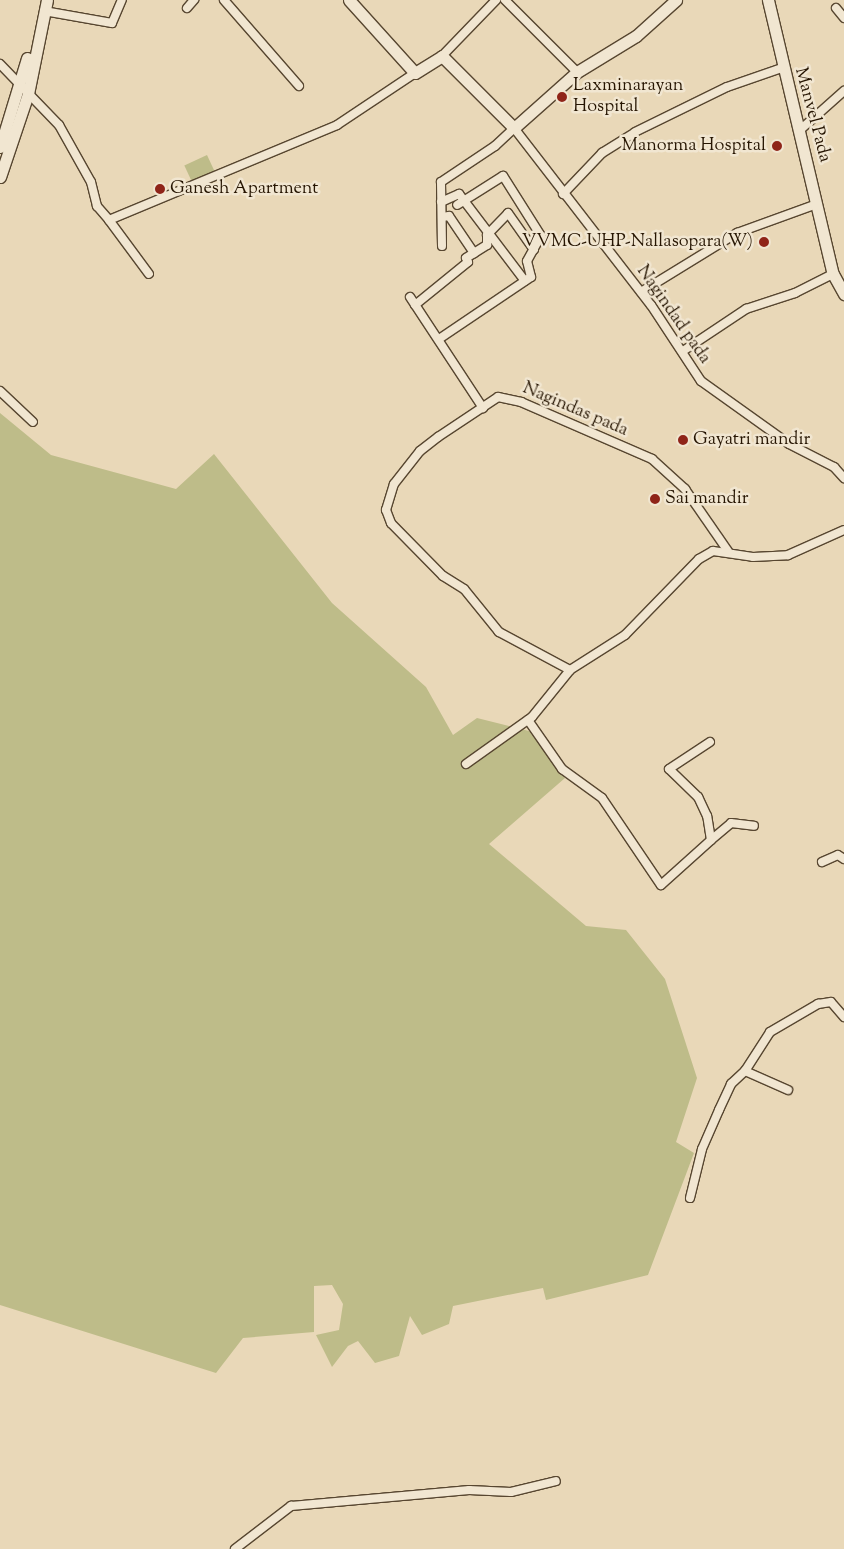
<!DOCTYPE html>
<html>
<head>
<meta charset="utf-8">
<style>
	body { margin:0 }
	#map { position:relative; width:844px; height:1549px; overflow:hidden; background:#e9d8b8; font-family:"Sorts Mill Goudy",serif }
	div>[style] { position:absolute }
	.green>* { inset:0; background:#bebc89; transform-origin:0 0 }
	.roads { filter:drop-shadow(1px 0 #574630) drop-shadow(-1px 0 #574630) drop-shadow(0 1px #574630) drop-shadow(0 -1px #574630) }
	.street>* { height:8px; margin:-4px; padding:0 4px; transform-origin:4px; border-radius:4px; background:#f1e6d1 }
	.secondary>* { height:11px; margin:-5.5px; padding:0 5.5px; transform-origin:5.5px; border-radius:5.5px; background:#f1e6d1 }
	.dots>* { width:14px; height:14px; translate:-50% -50%; box-sizing:border-box; border:2px solid #f1e6d1; border-radius:50% }
	span { translate:-50% -50%; white-space:nowrap; text-align:center; line-height:1.15; -webkit-text-stroke:5px #f1e6d1; paint-order:stroke }
	.poi-label { font-size:18px; color:#261502 }
	.left { translate:0 -50%; text-align:left }
	.right { translate:-100% -50%; text-align:right }
	.street-label { font-size:18px; color:#261502 }
</style>
</head>
<body>
<div id="map">
	<div class="green">
		<div style="left:207px;top:155px;width:19px;height:25px;rotate:65deg"></div>
		<div style="clip-path:polygon(0 413px,51px 455px,176px 489px,214px 454px,332px 603px,426px 687px,453px 735px,477px 718px,529px 731px,565px 778px,489px 844px,586px 926px,626px 930px,665px 979px,697px 1078px,676px 1142px,694px 1153px,648px 1275px,546px 1300px,543px 1288px,453px 1306px,449px 1324px,422px 1335px,410px 1316px,399px 1356px,375px 1363px,358px 1341px,348px 1346px,332px 1367px,316px 1335px,339px 1330px,343px 1304px,332px 1285px,314px 1286px,314px 1332px,243px 1338px,216px 1373px,0 1305px)"></div>
	</div>
	<div class="roads">
		<div class="street">
			<div style="left:224px;top:0;width:114px;rotate:48.9deg"></div>
			<div style="left:505px;top:0;width:102px;rotate:45deg"></div>
			<div style="left:187px;top:8px;width:11px;rotate:-49deg"></div>
			<div style="left:836px;top:8px;width:13px;rotate:51deg"></div>
			<div style="left:44px;top:11px;width:69px;rotate:10deg"></div>
			<div style="left:112px;top:23px;width:25px;rotate:-67deg"></div>
			<div style="left:442px;top:56px;width:78px;rotate:-46deg"></div>
			<div style="left:0;top:64px;width:85px;rotate:46deg"></div>
			<div style="left:59px;top:125px;width:65px;rotate:60.7deg"></div>
			<div style="left:91px;top:182px;width:25px;rotate:76deg"></div>
			<div style="left:97px;top:206px;width:18px;rotate:49deg"></div>
			<div style="left:109px;top:220px;width:247px;rotate:-22.6deg"></div>
			<div style="left:337px;top:125px;width:94px;rotate:-33.7deg"></div>
			<div style="left:800px;top:130px;width:59px;rotate:-41.6deg"></div>
			<div style="left:563px;top:194px;width:57px;rotate:-46.4deg"></div>
			<div style="left:602px;top:153px;width:39px;rotate:-32deg"></div>
			<div style="left:635px;top:132px;width:102px;rotate:-26.1deg"></div>
			<div style="left:727px;top:87px;width:58px;rotate:-19.1deg"></div>
			<div style="left:441px;top:202px;width:20px;rotate:-24deg"></div>
			<div style="left:459px;top:194px;width:109px;rotate:52.8deg"></div>
			<div style="left:442px;top:217px;width:7px;rotate:-8deg"></div>
			<div style="left:449px;top:216px;width:45px;rotate:56deg"></div>
			<div style="left:109px;top:220px;width:67px;rotate:53.5deg"></div>
			<div style="left:442px;top:246px;width:64px;rotate:-90.9deg"></div>
			<div style="left:441px;top:182px;width:65px;rotate:-33.7deg"></div>
			<div style="left:495px;top:146px;width:26px;rotate:-43deg"></div>
			<div style="left:514px;top:128px;width:224px;rotate:52.3deg"></div>
			<div style="left:651px;top:305px;width:91px;rotate:56.7deg"></div>
			<div style="left:701px;top:381px;width:108px;rotate:35.6deg"></div>
			<div style="left:789px;top:444px;width:51px;rotate:27.1deg"></div>
			<div style="left:834px;top:467px;width:15px;rotate:48deg"></div>
			<div style="left:641px;top:292px;width:113px;rotate:-31.6deg"></div>
			<div style="left:737px;top:233px;width:85px;rotate:-19.9deg"></div>
			<div style="left:410px;top:297px;width:133px;rotate:56.7deg"></div>
			<div style="left:415px;top:305px;width:68px;rotate:-39.1deg"></div>
			<div style="left:468px;top:262px;width:4px;rotate:-117deg"></div>
			<div style="left:466px;top:258px;width:25px;rotate:-32deg"></div>
			<div style="left:487px;top:245px;width:10px;rotate:-90deg"></div>
			<div style="left:487px;top:235px;width:30px;rotate:-46deg"></div>
			<div style="left:508px;top:213px;width:45px;rotate:54.9deg"></div>
			<div style="left:439px;top:339px;width:111px;rotate:-34deg"></div>
			<div style="left:531px;top:277px;width:16px;rotate:-104deg"></div>
			<div style="left:527px;top:261px;width:29px;rotate:-61deg"></div>
			<div style="left:541px;top:236px;width:71px;rotate:-122.3deg"></div>
			<div style="left:503px;top:176px;width:54px;rotate:147.8deg"></div>
			<div style="left:683px;top:351px;width:76px;rotate:-33.7deg"></div>
			<div style="left:746px;top:309px;width:52px;rotate:-18.1deg"></div>
			<div style="left:795px;top:293px;width:42px;rotate:-26.6deg"></div>
			<div style="left:0;top:391px;width:45px;rotate:43.2deg"></div>
			<div style="left:570px;top:670px;width:81px;rotate:-151.8deg"></div>
			<div style="left:499px;top:632px;width:55px;rotate:-129.1deg"></div>
			<div style="left:464px;top:589px;width:25px;rotate:-148deg"></div>
			<div style="left:443px;top:576px;width:74px;rotate:-134.5deg"></div>
			<div style="left:391px;top:523px;width:14px;rotate:-111deg"></div>
			<div style="left:386px;top:510px;width:27px;rotate:-73deg"></div>
			<div style="left:394px;top:484px;width:42px;rotate:-51.8deg"></div>
			<div style="left:420px;top:451px;width:23px;rotate:-38deg"></div>
			<div style="left:438px;top:437px;width:72px;rotate:-33.7deg"></div>
			<div style="left:498px;top:397px;width:24px;rotate:12deg"></div>
			<div style="left:521px;top:402px;width:143px;rotate:23.5deg"></div>
			<div style="left:652px;top:459px;width:45px;rotate:42.3deg"></div>
			<div style="left:685px;top:489px;width:75px;rotate:55.3deg"></div>
			<div style="left:528px;top:720px;width:60px;rotate:55.2deg"></div>
			<div style="left:562px;top:769px;width:49px;rotate:35.9deg"></div>
			<div style="left:602px;top:798px;width:105px;rotate:55.9deg"></div>
			<div style="left:661px;top:885px;width:67px;rotate:-42deg"></div>
			<div style="left:711px;top:840px;width:24px;rotate:-99deg"></div>
			<div style="left:707px;top:816px;width:21px;rotate:-115deg"></div>
			<div style="left:698px;top:797px;width:40px;rotate:-136deg"></div>
			<div style="left:669px;top:769px;width:49px;rotate:-33.4deg"></div>
			<div style="left:466px;top:764px;width:81px;rotate:-35.5deg"></div>
			<div style="left:532px;top:717px;width:60px;rotate:-51deg"></div>
			<div style="left:570px;top:670px;width:65px;rotate:-32.5deg"></div>
			<div style="left:625px;top:635px;width:106px;rotate:-45.8deg"></div>
			<div style="left:699px;top:559px;width:16px;rotate:-30deg"></div>
			<div style="left:713px;top:551px;width:40px;rotate:8.5deg"></div>
			<div style="left:753px;top:557px;width:35px;rotate:-3deg"></div>
			<div style="left:788px;top:555px;width:61px;rotate:-24.1deg"></div>
			<div style="left:711px;top:840px;width:26px;rotate:-40deg"></div>
			<div style="left:731px;top:823px;width:23px;rotate:7deg"></div>
			<div style="left:822px;top:862px;width:17px;rotate:-24deg"></div>
			<div style="left:838px;top:855px;width:7px;rotate:34deg"></div>
			<div style="left:745px;top:1071px;width:47px;rotate:23.8deg"></div>
			<div style="left:690px;top:1198px;width:50px;rotate:-76.2deg"></div>
			<div style="left:702px;top:1149px;width:43px;rotate:-66.4deg"></div>
			<div style="left:719px;top:1110px;width:29px;rotate:-65deg"></div>
			<div style="left:731px;top:1084px;width:19px;rotate:-43deg"></div>
			<div style="left:745px;top:1071px;width:46px;rotate:-57.3deg"></div>
			<div style="left:770px;top:1032px;width:56px;rotate:-30.3deg"></div>
			<div style="left:818px;top:1004px;width:13px;rotate:-9deg"></div>
			<div style="left:831px;top:1002px;width:20px;rotate:49deg"></div>
			<div style="left:235px;top:1549px;width:71px;rotate:-37.5deg"></div>
			<div style="left:291px;top:1506px;width:179px;rotate:-5.1deg"></div>
			<div style="left:469px;top:1490px;width:42px;rotate:2.7deg"></div>
			<div style="left:511px;top:1492px;width:46px;rotate:-13.7deg"></div>
		</div>
		<div class="secondary">
			<div style="left:349px;top:0;width:98px;rotate:47.9deg"></div>
			<div style="left:415px;top:73px;width:32px;rotate:-32deg"></div>
			<div style="left:442px;top:56px;width:102px;rotate:45deg"></div>
			<div style="left:514px;top:128px;width:84px;rotate:-41.6deg"></div>
			<div style="left:577px;top:72px;width:69px;rotate:-31.4deg"></div>
			<div style="left:636px;top:36px;width:54px;rotate:-42deg"></div>
			<div style="left:768px;top:0;width:282px;rotate:76.7deg"></div>
			<div style="left:833px;top:274px;width:23px;rotate:61deg"></div>
			<div style="left:0;top:147px;width:93px;rotate:-73.1deg"></div>
			<div style="left:0;top:177px;width:88px;rotate:-71.4deg"></div>
			<div style="left:28px;top:94px;width:96px;rotate:-78.6deg"></div>
		</div>
	</div>
	<div class="dots">
		<div style="left:562px;top:97px;background:#8f2418"></div>
		<div style="left:777px;top:146px;background:#8f2418"></div>
		<div style="left:160px;top:189px;background:#8f2418"></div>
		<div style="left:764px;top:242px;background:#8f2418"></div>
		<div style="left:683px;top:440px;background:#8f2418"></div>
		<div style="left:655px;top:499px;background:#8f2418"></div>
	</div>
	<div class="poi-label">
		<span class="left" style="left:573px;top:97px">Laxminarayan<br>Hospital</span>
		<span class="right" style="left:766px;top:146px">Manorma Hospital</span>
		<span class="left" style="left:170px;top:189px">Ganesh Apartment</span>
		<span class="right" style="left:753px;top:242px">VVMC-UHP-Nallasopara(W)</span>
		<span class="left" style="left:693px;top:440px">Gayatri mandir</span>
		<span class="left" style="left:665px;top:499px">Sai mandir</span>
	</div>
	<div class="street-label">
		<span style="left:812px;top:115px;rotate:75deg">Manvel Pada</span>
		<span style="left:673px;top:315px;rotate:55deg">Nagindad pada</span>
		<span style="left:575px;top:410px;rotate:23deg">Nagindas pada</span>
	</div>
</div>
</body>
</html>
